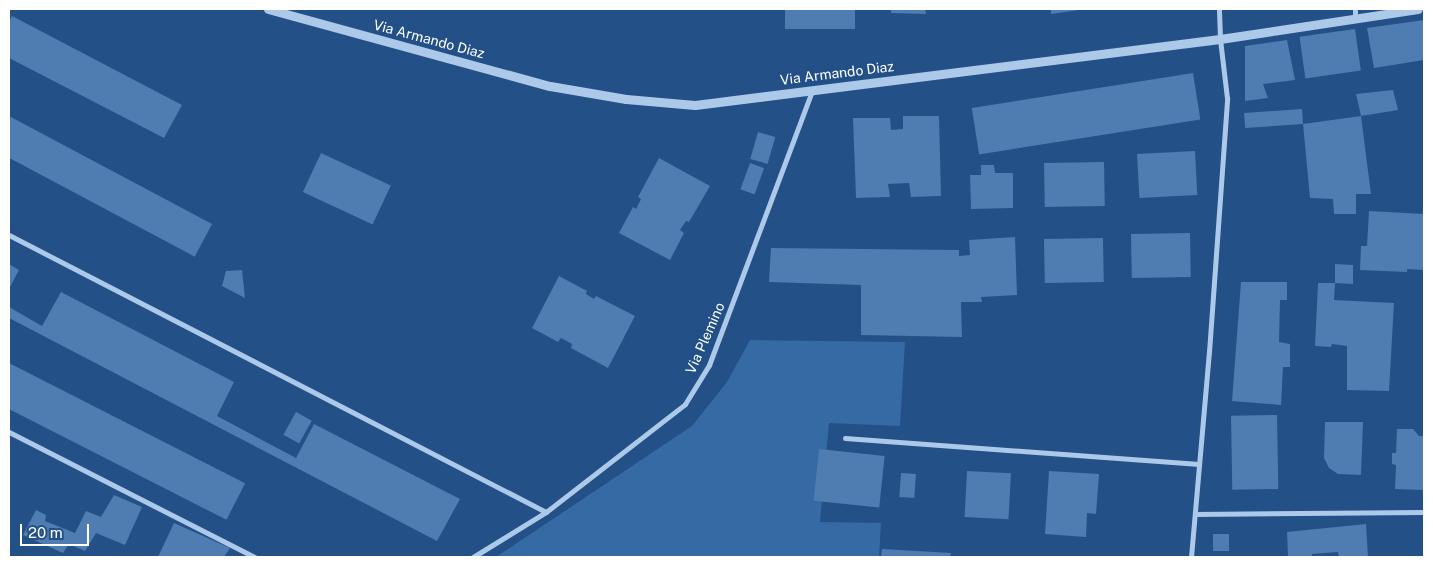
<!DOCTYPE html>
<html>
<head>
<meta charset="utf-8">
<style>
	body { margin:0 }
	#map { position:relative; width:1433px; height:566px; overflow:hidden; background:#225087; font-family:"Public Sans",sans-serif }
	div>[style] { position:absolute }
	.green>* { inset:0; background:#366aa4 }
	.building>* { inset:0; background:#4f7cb1; transform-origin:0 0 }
	.minor>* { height:5px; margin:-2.5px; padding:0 2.5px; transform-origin:2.5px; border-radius:2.5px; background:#adc9ea }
	.tertiary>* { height:9px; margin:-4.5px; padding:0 4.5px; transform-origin:4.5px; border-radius:4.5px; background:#adc9ea }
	span { translate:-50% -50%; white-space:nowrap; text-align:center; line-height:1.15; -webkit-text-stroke:4px #225087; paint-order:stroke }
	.street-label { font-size:14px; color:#fff }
	.frame { position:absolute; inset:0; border:10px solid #fff; pointer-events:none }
	.scale { position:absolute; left:20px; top:524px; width:69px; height:22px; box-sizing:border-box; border:2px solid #fff; border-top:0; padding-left:6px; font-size:15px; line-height:18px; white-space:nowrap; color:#fff; -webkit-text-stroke:4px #225087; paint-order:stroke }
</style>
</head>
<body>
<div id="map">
	<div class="green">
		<div style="clip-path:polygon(750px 340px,905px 342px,900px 426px,829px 423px,820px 522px,881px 523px,879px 557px,496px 557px,692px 426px,727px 382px)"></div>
	</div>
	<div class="building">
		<div style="left:785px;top:9px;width:70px;height:20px"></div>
		<div style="clip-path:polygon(891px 9px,925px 9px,926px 14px,891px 13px)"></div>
		<div style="clip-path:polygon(1051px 9px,1078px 9px,1079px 10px,1051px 14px)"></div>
		<div style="clip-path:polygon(12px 16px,182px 105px,164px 138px,9px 58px,9px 22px)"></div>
		<div style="clip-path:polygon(1424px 20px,1424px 60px,1374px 68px,1367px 28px)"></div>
		<div style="left:1355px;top:29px;width:42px;height:56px;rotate:82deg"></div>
		<div style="clip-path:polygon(1287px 40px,1295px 80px,1263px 84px,1268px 98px,1245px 101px,1245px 46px)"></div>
		<div style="left:1193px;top:73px;width:47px;height:224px;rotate:81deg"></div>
		<div style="clip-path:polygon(1393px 90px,1398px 110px,1361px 116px,1356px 94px)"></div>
		<div style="left:1302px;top:109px;width:15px;height:58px;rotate:86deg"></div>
		<div style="left:9px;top:116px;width:230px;height:37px;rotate:28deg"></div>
		<div style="clip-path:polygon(903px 116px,939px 116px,941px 196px,911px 197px,909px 183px,888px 184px,890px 197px,856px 198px,853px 118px,890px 118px,891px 130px,903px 129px)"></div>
		<div style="clip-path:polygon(1361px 116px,1371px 194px,1356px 194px,1356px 214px,1334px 214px,1333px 199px,1310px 198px,1303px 124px)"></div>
		<div style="left:758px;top:132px;width:18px;height:28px;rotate:16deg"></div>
		<div style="left:1195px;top:151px;width:44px;height:58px;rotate:87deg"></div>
		<div style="left:321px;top:153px;width:77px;height:43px;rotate:25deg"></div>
		<div style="clip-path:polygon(659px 158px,710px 186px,689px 222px,686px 221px,680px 230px,684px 233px,670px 260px,619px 233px,633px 207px,636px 209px,641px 199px,638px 197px)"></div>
		<div style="left:1104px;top:162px;width:44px;height:60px;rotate:89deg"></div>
		<div style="left:750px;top:163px;width:15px;height:28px;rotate:20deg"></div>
		<div style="clip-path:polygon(981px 165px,994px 165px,995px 173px,1013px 173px,1013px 208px,971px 209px,970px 175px,981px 175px)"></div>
		<div style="clip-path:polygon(1369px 211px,1424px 214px,1424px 270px,1407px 269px,1407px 272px,1360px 270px,1361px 246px,1367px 246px)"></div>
		<div style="left:1190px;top:233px;width:44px;height:59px;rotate:89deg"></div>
		<div style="clip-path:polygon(1015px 237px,1017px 295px,981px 297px,982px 302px,961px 302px,962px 337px,861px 335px,861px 285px,769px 282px,771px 248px,959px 250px,959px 256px,970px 255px,969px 240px)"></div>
		<div style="left:1103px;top:238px;width:44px;height:59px;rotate:89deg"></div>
		<div style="clip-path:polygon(9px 264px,19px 270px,9px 289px)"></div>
		<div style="clip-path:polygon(1335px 264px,1353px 265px,1353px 284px,1335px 283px,1334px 300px,1394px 303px,1389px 391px,1347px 390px,1347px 346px,1332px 344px,1331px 347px,1315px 346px,1318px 283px,1335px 283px)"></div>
		<div style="clip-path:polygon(242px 270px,245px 298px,222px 286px,226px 271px)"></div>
		<div style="clip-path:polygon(559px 276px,587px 291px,586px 294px,594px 299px,596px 296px,635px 316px,608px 368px,571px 348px,572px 344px,561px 338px,558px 342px,532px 328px)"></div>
		<div style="clip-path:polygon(1241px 282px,1287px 282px,1287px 300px,1280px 300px,1279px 342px,1290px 344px,1290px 367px,1283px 367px,1281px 405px,1232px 401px)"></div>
		<div style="clip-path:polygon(61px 292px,234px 382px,217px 416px,296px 458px,314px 424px,460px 499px,437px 541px,9px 318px,9px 307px,42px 326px)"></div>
		<div style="left:9px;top:363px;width:265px;height:41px;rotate:27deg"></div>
		<div style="left:296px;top:412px;width:18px;height:26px;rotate:29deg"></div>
		<div style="left:1277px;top:415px;width:74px;height:46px;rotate:89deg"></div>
		<div style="clip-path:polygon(1325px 422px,1363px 422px,1361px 475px,1338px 474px,1329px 468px,1324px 458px)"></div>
		<div style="clip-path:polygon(1397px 429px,1413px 429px,1419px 436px,1424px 436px,1424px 490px,1395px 489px,1396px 465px,1392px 464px,1392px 453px,1396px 453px)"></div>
		<div style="left:819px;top:449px;width:66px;height:52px;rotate:6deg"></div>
		<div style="left:967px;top:471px;width:44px;height:46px;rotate:3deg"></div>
		<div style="clip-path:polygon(1049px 471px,1099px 474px,1096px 514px,1087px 513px,1086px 537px,1045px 534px)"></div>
		<div style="left:901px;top:473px;width:15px;height:24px;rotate:4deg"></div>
		<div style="clip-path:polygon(114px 495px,142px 507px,125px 545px,96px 533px,85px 551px,69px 544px,63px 553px,23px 535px,36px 510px,46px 515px,45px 521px,75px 533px,86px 511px,101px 517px)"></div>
		<div style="clip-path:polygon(174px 523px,230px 548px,224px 557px,158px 557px)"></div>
		<div style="clip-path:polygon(1366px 524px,1368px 557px,1339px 557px,1338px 552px,1312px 554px,1312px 557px,1288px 557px,1287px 532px)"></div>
		<div style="left:1213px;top:534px;width:16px;height:17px"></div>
		<div style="clip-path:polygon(882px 549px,951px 553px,950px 557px,881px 557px)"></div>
	</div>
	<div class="minor">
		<div style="left:1355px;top:9px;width:9px;rotate:90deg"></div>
		<div style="left:9px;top:235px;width:604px;rotate:27.29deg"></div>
		<div style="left:9px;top:432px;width:275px;rotate:27deg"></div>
		<div style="left:845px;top:438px;width:355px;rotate:4.2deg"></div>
		<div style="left:1195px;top:514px;width:229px;rotate:-0.5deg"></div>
		<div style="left:473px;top:557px;width:86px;rotate:-31.7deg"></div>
		<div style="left:546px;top:512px;width:176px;rotate:-37.8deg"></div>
		<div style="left:685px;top:404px;width:46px;rotate:-58.4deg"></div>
		<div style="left:709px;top:365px;width:293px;rotate:-69.4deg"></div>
		<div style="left:1191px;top:557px;width:206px;rotate:-85deg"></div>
		<div style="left:1209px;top:352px;width:255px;rotate:-85.9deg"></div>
		<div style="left:1227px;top:98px;width:59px;rotate:-96.8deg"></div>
		<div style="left:1220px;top:39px;width:30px;rotate:-92deg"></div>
	</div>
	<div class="tertiary">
		<div style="left:268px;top:9px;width:292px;rotate:15.3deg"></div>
		<div style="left:550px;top:86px;width:77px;rotate:9.7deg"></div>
		<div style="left:626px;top:99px;width:69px;rotate:5deg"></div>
		<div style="left:695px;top:105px;width:529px;rotate:-7.17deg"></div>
		<div style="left:1220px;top:39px;width:200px;rotate:-8.6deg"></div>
	</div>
	<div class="street-label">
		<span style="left:429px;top:39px;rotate:15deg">Via Armando Diaz</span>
		<span style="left:837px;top:73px;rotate:-7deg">Via Armando Diaz</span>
		<span style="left:705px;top:338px;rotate:-66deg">Via Plemino</span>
	</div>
	<div class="frame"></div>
	<div class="scale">20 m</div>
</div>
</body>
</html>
